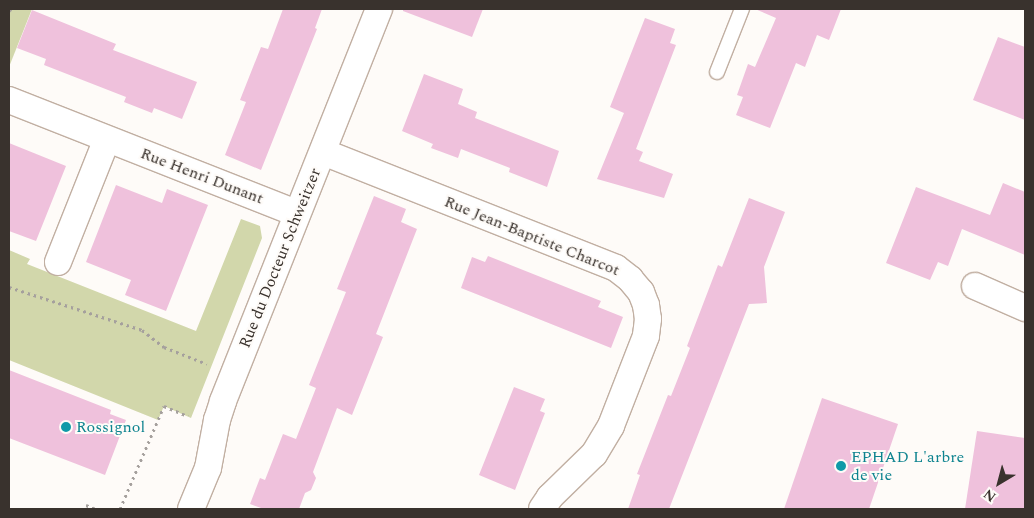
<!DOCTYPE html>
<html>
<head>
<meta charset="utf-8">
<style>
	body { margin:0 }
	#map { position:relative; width:1034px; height:518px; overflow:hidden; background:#fefbf8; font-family:Spectral,serif }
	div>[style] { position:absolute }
	.green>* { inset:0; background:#d2d7ab }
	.building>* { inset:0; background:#efc1dc }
	.path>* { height:3px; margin-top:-1.5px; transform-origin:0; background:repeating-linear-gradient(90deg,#a5a09d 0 2.5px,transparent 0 6.5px) }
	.roads { filter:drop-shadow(1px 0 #c1afa2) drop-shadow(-1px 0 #c1afa2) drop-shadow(0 1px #c1afa2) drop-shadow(0 -1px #c1afa2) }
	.service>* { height:14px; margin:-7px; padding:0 7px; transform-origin:7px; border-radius:7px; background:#fff }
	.minor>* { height:26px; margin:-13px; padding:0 13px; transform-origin:13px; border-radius:13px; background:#fff }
	.dots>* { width:14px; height:14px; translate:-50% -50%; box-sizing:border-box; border:2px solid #fefbf8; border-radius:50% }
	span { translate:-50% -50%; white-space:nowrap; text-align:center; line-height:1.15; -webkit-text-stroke:4px #fefbf8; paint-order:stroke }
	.street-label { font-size:16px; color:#39322d }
	.culture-label { font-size:16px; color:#0d838f }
	.left { translate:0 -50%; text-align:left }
	.frame { position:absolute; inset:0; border:10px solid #39322d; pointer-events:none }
	.north { position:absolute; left:974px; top:458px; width:50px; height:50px; -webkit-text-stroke:4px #fefbf8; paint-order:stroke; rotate:217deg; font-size:14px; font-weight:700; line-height:20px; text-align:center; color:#39322d }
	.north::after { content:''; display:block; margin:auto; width:18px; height:22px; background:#39322d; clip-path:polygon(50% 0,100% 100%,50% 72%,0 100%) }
</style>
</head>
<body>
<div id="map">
	<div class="green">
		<div style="clip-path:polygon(9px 9px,32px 9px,9px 67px)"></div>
		<div style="clip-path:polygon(241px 219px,260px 226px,262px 238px,191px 418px,164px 406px,158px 420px,9px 360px,9px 250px,30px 259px,27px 264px,196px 331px)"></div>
	</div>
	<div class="building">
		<div style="clip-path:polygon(283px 9px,322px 9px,315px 28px,317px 29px,261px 170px,225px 155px,246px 102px,240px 100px,261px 47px,268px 49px)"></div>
		<div style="clip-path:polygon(403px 9px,483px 9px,472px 37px,403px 11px)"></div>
		<div style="clip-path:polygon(755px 9px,841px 9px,829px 40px,817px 35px,805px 67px,796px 63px,770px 128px,736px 115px,743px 97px,737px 95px,748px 64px,755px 67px,776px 18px)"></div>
		<div style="clip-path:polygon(32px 10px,116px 44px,113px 50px,197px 82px,182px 119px,154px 108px,152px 113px,124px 102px,126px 97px,44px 65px,46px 59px,17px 48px)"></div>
		<div style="clip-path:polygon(645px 18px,675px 29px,670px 43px,676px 45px,636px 149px,643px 152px,639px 161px,673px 174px,664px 198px,597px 179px,624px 113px,610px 107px)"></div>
		<div style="clip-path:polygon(998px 37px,1025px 47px,1025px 120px,973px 100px)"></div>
		<div style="clip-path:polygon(424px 74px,463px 89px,458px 104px,477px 112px,475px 118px,559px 151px,547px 187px,509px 172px,510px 168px,461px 149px,458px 158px,431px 148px,433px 144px,402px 131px)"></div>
		<div style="clip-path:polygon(9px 143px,66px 166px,36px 241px,9px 231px)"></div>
		<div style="clip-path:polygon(1003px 183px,1025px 192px,1025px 255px,962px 229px,948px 266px,938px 262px,930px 280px,886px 263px,916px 187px,990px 215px)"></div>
		<div style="clip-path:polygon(116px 185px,162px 203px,167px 189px,208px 205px,166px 311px,125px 295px,131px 280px,86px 262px)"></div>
		<div style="clip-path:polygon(374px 196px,406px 209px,401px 222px,417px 229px,376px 334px,383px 337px,352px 415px,337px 408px,313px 472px,316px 478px,311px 490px,305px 493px,299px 509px,264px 509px,250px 504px,260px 478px,265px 480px,283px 434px,296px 439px,316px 388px,309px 385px,346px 292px,337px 289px)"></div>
		<div style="clip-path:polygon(749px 198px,785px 212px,764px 267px,767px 303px,749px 304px,669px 509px,628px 509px,640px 475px,637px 474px,668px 395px,671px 396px,690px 348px,687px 346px,718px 265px,722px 267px)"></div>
		<div style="clip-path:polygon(488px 256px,601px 301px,598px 307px,623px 317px,611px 348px,461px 288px,472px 257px,485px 262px)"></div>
		<div style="clip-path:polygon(9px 370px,111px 410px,110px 414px,126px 420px,105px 475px,9px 438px)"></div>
		<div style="clip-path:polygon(514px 387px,545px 399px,540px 411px,545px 413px,515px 490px,479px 475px)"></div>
		<div style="clip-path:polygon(822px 398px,898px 424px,869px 509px,784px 509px)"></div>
		<div style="clip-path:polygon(977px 431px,1025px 438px,1025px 509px,965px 509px)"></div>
	</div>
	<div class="path">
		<div style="left:9px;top:11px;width:3px;rotate:-45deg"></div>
		<div style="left:9px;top:287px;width:140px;rotate:17.9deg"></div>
		<div style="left:142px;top:330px;width:28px;rotate:38deg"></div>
		<div style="left:164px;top:347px;width:46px;rotate:21.6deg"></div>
		<div style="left:86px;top:505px;width:11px;rotate:22deg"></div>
		<div style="left:120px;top:509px;width:112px;rotate:-66.9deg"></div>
		<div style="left:164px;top:406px;width:26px;rotate:23deg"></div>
	</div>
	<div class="roads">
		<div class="service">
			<div style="left:717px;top:72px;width:68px;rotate:-68.4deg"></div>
		</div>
		<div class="minor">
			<div style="left:9px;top:100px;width:308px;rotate:21.5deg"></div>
			<div style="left:323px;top:152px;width:315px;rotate:21.6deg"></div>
			<div style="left:616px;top:268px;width:18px;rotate:38deg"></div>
			<div style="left:630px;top:279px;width:17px;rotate:50deg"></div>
			<div style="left:641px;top:292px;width:14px;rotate:69deg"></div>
			<div style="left:646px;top:305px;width:14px;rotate:82deg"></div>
			<div style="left:648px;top:319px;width:17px;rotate:97deg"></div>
			<div style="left:646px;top:336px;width:97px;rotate:111.3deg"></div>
			<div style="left:611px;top:426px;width:33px;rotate:121deg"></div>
			<div style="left:594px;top:454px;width:62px;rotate:135.7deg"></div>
			<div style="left:550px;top:497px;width:14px;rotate:124deg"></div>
			<div style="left:58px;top:262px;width:132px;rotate:-68.3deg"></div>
			<div style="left:975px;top:286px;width:55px;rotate:23.7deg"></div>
			<div style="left:191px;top:509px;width:44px;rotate:-67.5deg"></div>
			<div style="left:208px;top:468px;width:49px;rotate:-79.4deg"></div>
			<div style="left:217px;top:420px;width:20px;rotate:-72deg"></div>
			<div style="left:223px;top:401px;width:422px;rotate:-68.3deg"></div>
		</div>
	</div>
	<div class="dots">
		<div style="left:66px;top:427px;background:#0f9aa8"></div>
		<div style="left:841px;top:466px;background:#0f9aa8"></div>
	</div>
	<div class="street-label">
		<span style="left:202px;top:176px;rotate:21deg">Rue Henri Dunant</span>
		<span style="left:532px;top:236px;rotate:22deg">Rue Jean-Baptiste Charcot</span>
		<span style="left:280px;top:258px;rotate:-68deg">Rue du Docteur Schweitzer</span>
	</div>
	<div class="culture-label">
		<span class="left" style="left:76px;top:427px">Rossignol</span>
		<span class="left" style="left:851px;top:466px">EPHAD L'arbre<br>de vie</span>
	</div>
	<div class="frame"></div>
	<div class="north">N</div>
</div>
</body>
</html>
